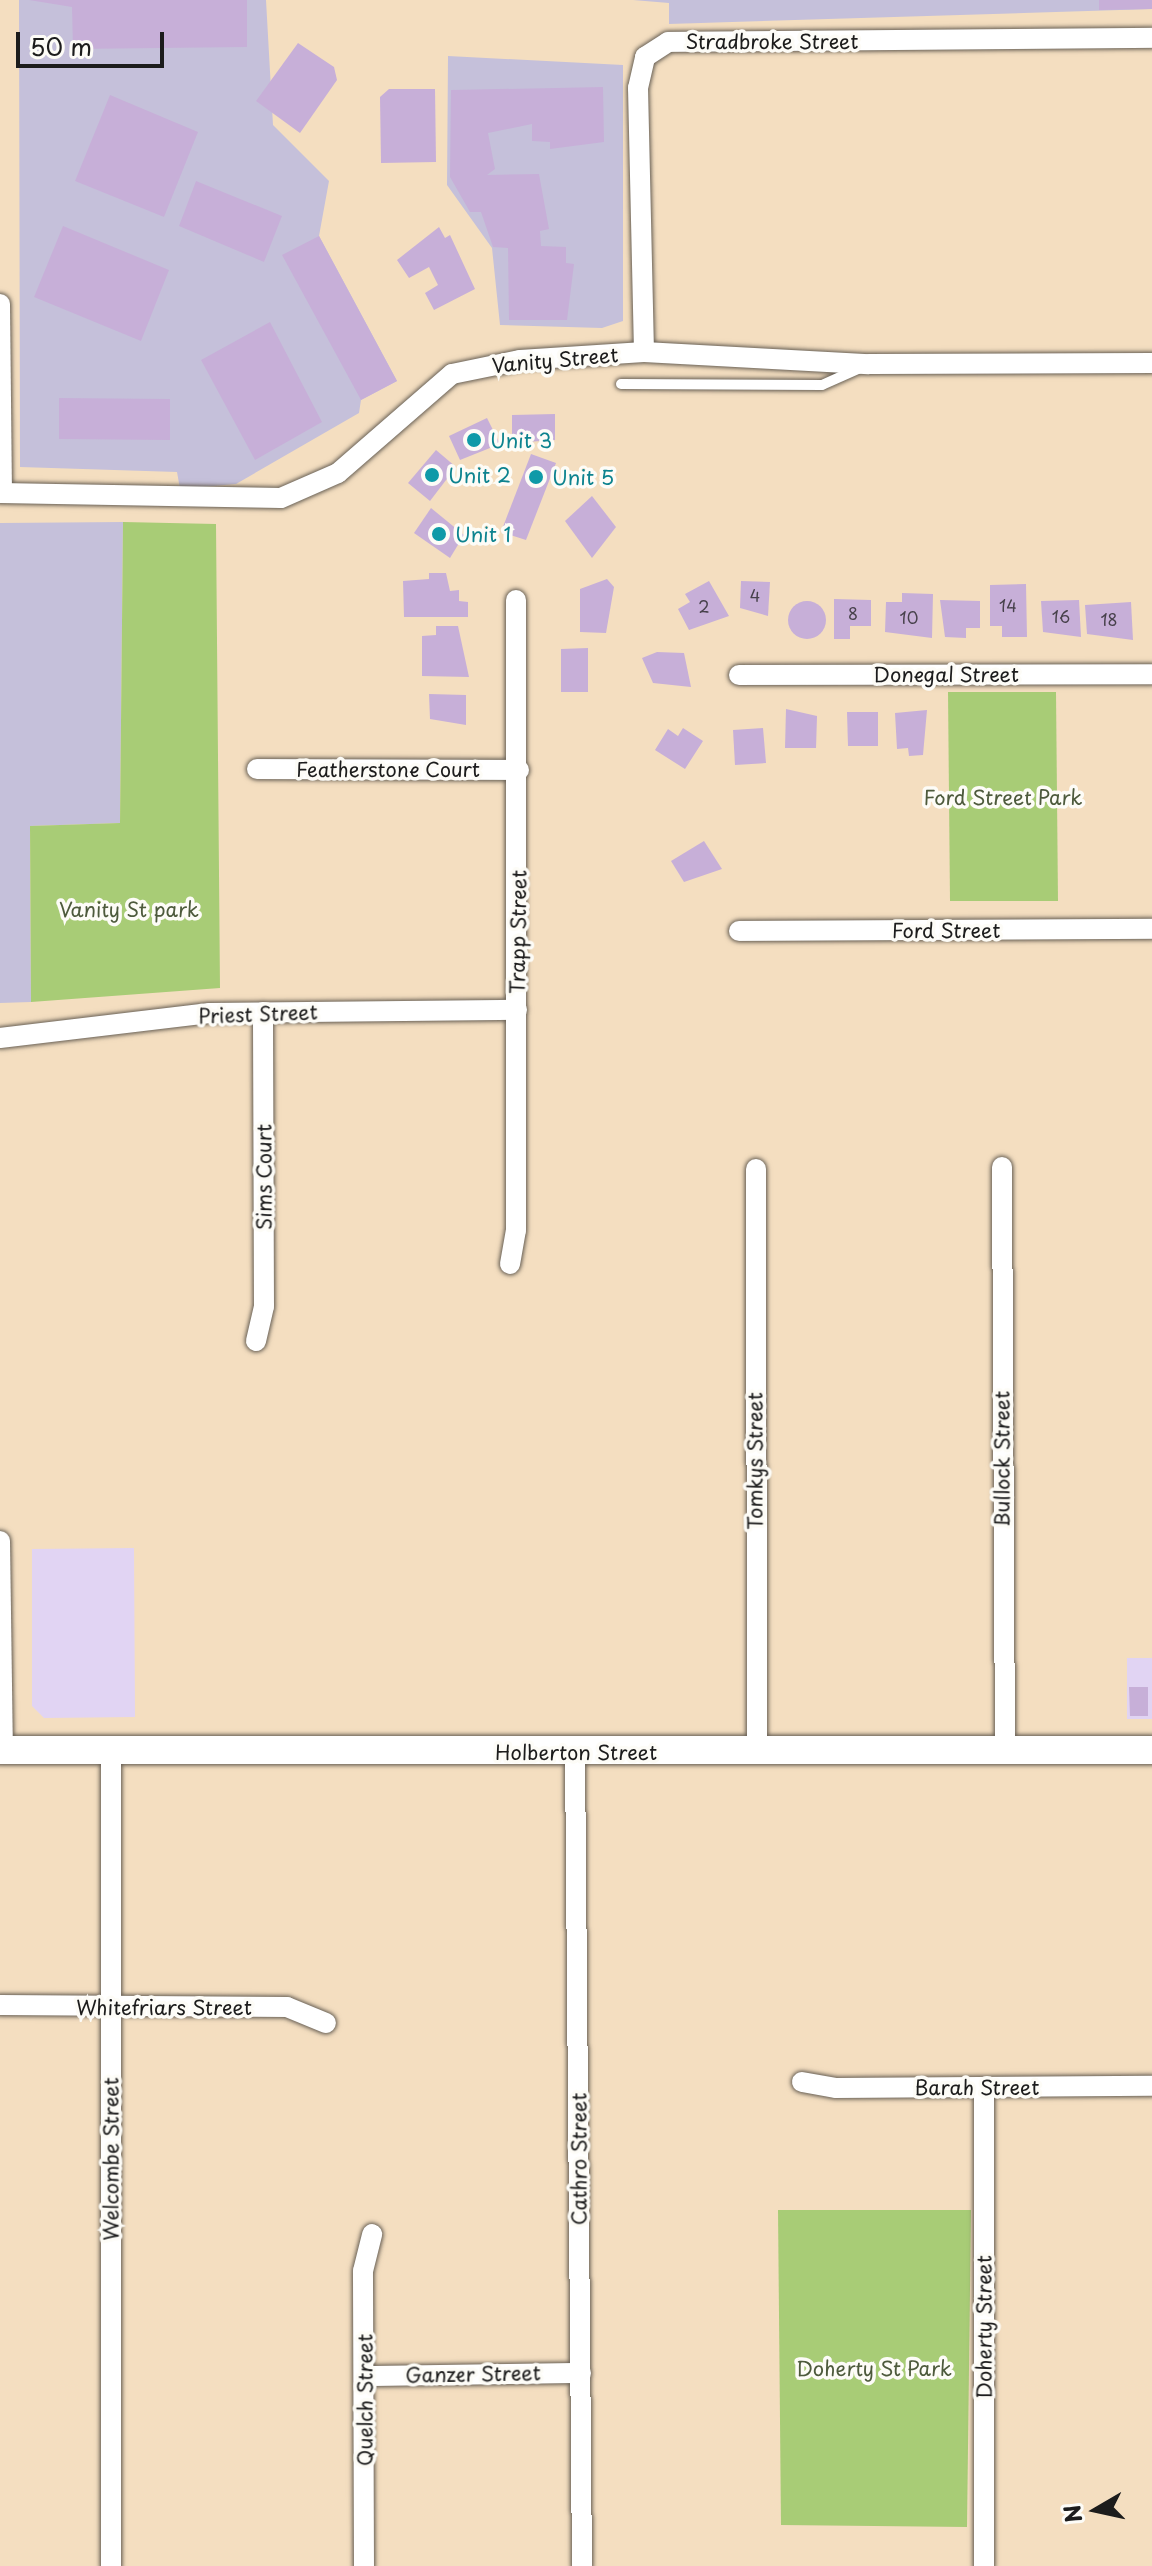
<!DOCTYPE html>
<style>
body{margin:0}
#map{position:relative;width:1152px;height:2566px;overflow:hidden;background:#f4dec0;font-family:"Playpen Sans",sans-serif}
div>[style]{position:absolute}
.built>*{inset:0;background:#e1d4f3}
.industrial>*{inset:0;background:#c5c0da}
.green>*{inset:0;background:#a8cc76}
.building>*{inset:0;background:#c7afd8}
.round{border-radius:50%}
.roads{filter:drop-shadow(0 0 2px #686055) drop-shadow(0 0 2px #686055)}
.lane>*{height:10px;margin:-5px;padding:0 5px;transform-origin:5px;border-radius:5px;background:#fff}
.street>*{height:20px;margin:-10px;padding:0 10px;transform-origin:10px;border-radius:10px;background:#fff}
.secondary>*{height:28px;margin:-14px;padding:0 14px;transform-origin:14px;border-radius:14px;background:#fff}
.dots>*{width:22px;height:22px;translate:-50% -50%;box-sizing:border-box;border:4px solid #fdfcf7;border-radius:50%}
span{translate:-50% -50%;white-space:nowrap;text-align:center;line-height:1.15;-webkit-text-stroke:7px #fdfcf7;paint-order:stroke}
.number-label{font-size:16px;color:#47414b}
.number-label span{-webkit-text-stroke-width:0}
.street-label{font-size:20px;color:#1c1c1c}
.culture-label{font-size:20px;color:#0d838f}
.left{translate:0 -50%;text-align:left}
.park-label{font-size:20px;color:#4d5a3c}
.north{position:absolute;left:1056px;top:2470px;width:80px;height:80px;-webkit-text-stroke:6px #fdfcf7;paint-order:stroke;rotate:261deg;font-size:22px;font-weight:700;line-height:32px;text-align:center;color:#1c1c1c}
.north::after{content:'';display:block;margin:auto;width:28px;height:36px;background:#1c1c1c;clip-path:polygon(50% 0,100% 100%,50% 72%,0 100%)}
.scale{position:absolute;left:16px;top:32px;width:148px;height:36px;box-sizing:border-box;border:4px solid #1c1c1c;border-top:0;padding-left:10px;font-size:24px;line-height:28px;white-space:nowrap;color:#1c1c1c;-webkit-text-stroke:6px #fdfcf7;paint-order:stroke}
</style>
<div id="map">
<div class="built">
<i style="clip-path:polygon(134px 1548px,135px 1717px,44px 1718px,32px 1706px,32px 1549px)"></i>
<i style="clip-path:polygon(1127px 1658px,1152px 1658px,1152px 1719px,1127px 1719px)"></i>
</div>
<div class="industrial">
<i style="clip-path:polygon(19px 0,266px 0,273px 125px,329px 181px,319px 236px,397px 381px,361px 400px,359px 413px,236px 484px,180px 489px,177px 472px,20px 467px)"></i>
<i style="clip-path:polygon(633px 0,1152px 0,1152px 9px,669px 24px,669px 3px)"></i>
<i style="clip-path:polygon(448px 56px,623px 65px,623px 321px,602px 328px,500px 325px,492px 248px,447px 185px)"></i>
<i style="clip-path:polygon(123px 522px,120px 823px,30px 826px,31px 1002px,0 1003px,0 523px)"></i>
</div>
<div class="green">
<i style="clip-path:polygon(123px 522px,216px 524px,220px 988px,31px 1002px,30px 826px,120px 823px)"></i>
<i style="clip-path:polygon(948px 692px,1056px 692px,1058px 901px,950px 901px)"></i>
<i style="clip-path:polygon(778px 2210px,971px 2210px,967px 2527px,781px 2525px)"></i>
</div>
<div class="building">
<i style="clip-path:polygon(29px 0,247px 0,247px 47px,73px 49px,72px 7px)"></i>
<i style="clip-path:polygon(1099px 0,1152px 0,1152px 9px,1099px 10px)"></i>
<i style="clip-path:polygon(298px 43px,334px 67px,337px 80px,300px 133px,256px 101px)"></i>
<i style="clip-path:polygon(603px 87px,604px 142px,550px 149px,550px 142px,532px 141px,532px 124px,488px 133px,495px 169px,487px 175px,539px 174px,549px 229px,540px 231px,541px 246px,566px 247px,566px 263px,574px 264px,567px 320px,509px 320px,508px 248px,493px 247px,481px 212px,470px 212px,450px 177px,451px 90px)"></i>
<i style="clip-path:polygon(389px 89px,435px 89px,436px 162px,381px 163px,380px 97px)"></i>
<i style="clip-path:polygon(110px 95px,198px 132px,164px 217px,75px 181px)"></i>
<i style="clip-path:polygon(196px 181px,282px 216px,264px 262px,179px 226px)"></i>
<i style="clip-path:polygon(63px 226px,169px 270px,141px 341px,34px 297px)"></i>
<i style="clip-path:polygon(439px 227px,445px 238px,450px 235px,475px 289px,434px 310px,425px 293px,438px 285px,429px 267px,409px 278px,397px 260px)"></i>
<i style="clip-path:polygon(319px 236px,397px 381px,361px 400px,282px 255px)"></i>
<i style="clip-path:polygon(270px 322px,322px 422px,255px 460px,201px 360px)"></i>
<i style="clip-path:polygon(59px 398px,170px 399px,170px 440px,59px 439px)"></i>
<i style="clip-path:polygon(555px 414px,555px 440px,512px 443px,512px 415px)"></i>
<i style="clip-path:polygon(487px 418px,500px 444px,460px 460px,449px 436px)"></i>
<i style="clip-path:polygon(436px 450px,456px 467px,430px 501px,408px 483px)"></i>
<i style="clip-path:polygon(531px 454px,556px 463px,526px 540px,501px 532px)"></i>
<i style="clip-path:polygon(592px 496px,616px 527px,592px 558px,565px 521px)"></i>
<i style="clip-path:polygon(431px 508px,464px 535px,450px 558px,414px 533px)"></i>
<i style="clip-path:polygon(429px 573px,446px 573px,450px 591px,459px 590px,459px 601px,468px 602px,468px 617px,404px 617px,403px 581px,429px 579px)"></i>
<i style="clip-path:polygon(607px 579px,614px 587px,606px 633px,580px 632px,580px 589px)"></i>
<i style="clip-path:polygon(709px 581px,729px 616px,689px 630px,678px 609px,690px 602px,685px 594px)"></i>
<i style="clip-path:polygon(741px 581px,770px 582px,768px 616px,740px 608px)"></i>
<i style="clip-path:polygon(1026px 584px,1027px 637px,1002px 637px,1002px 626px,990px 626px,990px 585px)"></i>
<i style="clip-path:polygon(902px 593px,933px 594px,932px 638px,885px 632px,886px 602px,902px 602px)"></i>
<i style="clip-path:polygon(834px 599px,871px 600px,871px 626px,850px 626px,850px 639px,834px 639px)"></i>
<i style="clip-path:polygon(940px 600px,980px 601px,980px 628px,966px 628px,966px 638px,945px 637px)"></i>
<i style="clip-path:polygon(1079px 600px,1081px 637px,1043px 632px,1041px 601px)"></i>
<i class="round" style="left:788px;top:601px;width:38px;height:38px"></i>
<i style="clip-path:polygon(1131px 602px,1133px 640px,1087px 634px,1085px 605px)"></i>
<i style="clip-path:polygon(436px 626px,458px 626px,469px 677px,422px 676px,422px 636px,436px 635px)"></i>
<i style="clip-path:polygon(588px 648px,588px 692px,561px 692px,561px 649px)"></i>
<i style="clip-path:polygon(657px 652px,684px 653px,691px 687px,653px 683px,642px 658px)"></i>
<i style="clip-path:polygon(429px 694px,466px 695px,466px 725px,430px 719px)"></i>
<i style="clip-path:polygon(786px 709px,817px 716px,816px 748px,785px 748px)"></i>
<i style="clip-path:polygon(927px 710px,923px 755px,909px 756px,908px 748px,897px 749px,895px 713px)"></i>
<i style="clip-path:polygon(847px 712px,878px 712px,878px 746px,848px 746px)"></i>
<i style="clip-path:polygon(683px 728px,703px 741px,685px 769px,655px 750px,668px 729px,678px 736px)"></i>
<i style="clip-path:polygon(763px 728px,766px 763px,735px 765px,733px 730px)"></i>
<i style="clip-path:polygon(704px 841px,722px 869px,684px 882px,671px 861px)"></i>
<i style="clip-path:polygon(1129px 1687px,1148px 1687px,1148px 1716px,1130px 1716px)"></i>
</div>
<div class="roads">
<div class="lane">
<i style="left:621px;top:384px;width:201px;rotate:0.3deg"></i>
<i style="left:822px;top:385px;width:42px;rotate:-24.1deg"></i>
</div>
<div class="street">
<i style="left:0;top:304px;width:189px;rotate:89.4deg"></i>
<i style="left:644px;top:352px;width:264px;rotate:-91.3deg"></i>
<i style="left:638px;top:88px;width:32px;rotate:-77deg"></i>
<i style="left:645px;top:57px;width:27px;rotate:-33deg"></i>
<i style="left:668px;top:42px;width:484px;rotate:-0.5deg"></i>
<i style="left:0;top:493px;width:281px;rotate:1deg"></i>
<i style="left:281px;top:498px;width:62px;rotate:-23.7deg"></i>
<i style="left:338px;top:473px;width:151px;rotate:-41deg"></i>
<i style="left:452px;top:374px;width:69px;rotate:-11.6deg"></i>
<i style="left:520px;top:360px;width:124px;rotate:-3.7deg"></i>
<i style="left:644px;top:352px;width:225px;rotate:3.1deg"></i>
<i style="left:869px;top:364px;width:283px;rotate:-0.2deg"></i>
<i style="left:739px;top:675px;width:413px;rotate:-0.1deg"></i>
<i style="left:257px;top:769px;width:262px;rotate:0.2deg"></i>
<i style="left:739px;top:931px;width:413px;rotate:-0.3deg"></i>
<i style="left:0;top:1038px;width:211px;rotate:-6.8deg"></i>
<i style="left:210px;top:1013px;width:307px;rotate:-0.6deg"></i>
<i style="left:1002px;top:1167px;width:584px;rotate:89.71deg"></i>
<i style="left:756px;top:1169px;width:583px;rotate:89.9deg"></i>
<i style="left:510px;top:1264px;width:35px;rotate:-80deg"></i>
<i style="left:516px;top:1230px;width:630px;rotate:-90deg"></i>
<i style="left:256px;top:1341px;width:36px;rotate:-77deg"></i>
<i style="left:264px;top:1306px;width:294px;rotate:-90.2deg"></i>
<i style="left:0;top:1541px;width:209px;rotate:89.2deg"></i>
<i style="left:111px;top:1751px;width:815px;rotate:90deg"></i>
<i style="left:575px;top:1752px;width:814px;rotate:89.51deg"></i>
<i style="left:0;top:2005px;width:287px;rotate:0.4deg"></i>
<i style="left:287px;top:2007px;width:42px;rotate:22.3deg"></i>
<i style="left:802px;top:2082px;width:35px;rotate:10deg"></i>
<i style="left:836px;top:2088px;width:316px;rotate:-0.4deg"></i>
<i style="left:366px;top:2376px;width:215px;rotate:-0.8deg"></i>
<i style="left:364px;top:2566px;width:295px;rotate:-90.2deg"></i>
<i style="left:363px;top:2271px;width:38px;rotate:-76deg"></i>
<i style="left:984px;top:2566px;width:479px;rotate:-90deg"></i>
</div>
<div class="secondary">
<i style="left:0;top:1750px;width:1152px"></i>
</div>
</div>
<div class="dots">
<i style="left:474px;top:440px;background:#0f9aa8"></i>
<i style="left:432px;top:475px;background:#0f9aa8"></i>
<i style="left:536px;top:477px;background:#0f9aa8"></i>
<i style="left:439px;top:534px;background:#0f9aa8"></i>
</div>
<div class="number-label">
<span style="left:755px;top:595px">4</span>
<span style="left:1008px;top:605px">14</span>
<span style="left:704px;top:606px">2</span>
<span style="left:853px;top:613px">8</span>
<span style="left:1061px;top:616px">16</span>
<span style="left:909px;top:617px">10</span>
<span style="left:1109px;top:619px">18</span>
</div>
<div class="street-label">
<span style="left:772px;top:41px">Stradbroke Street</span>
<span style="left:555px;top:360px;rotate:-5deg">Vanity Street</span>
<span style="left:946px;top:674px">Donegal Street</span>
<span style="left:388px;top:769px">Featherstone Court</span>
<span style="left:946px;top:930px">Ford Street</span>
<span style="left:518px;top:932px;rotate:-89deg">Trapp Street</span>
<span style="left:258px;top:1014px;rotate:-2deg">Priest Street</span>
<span style="left:264px;top:1177px;rotate:-90deg">Sims Court</span>
<span style="left:1002px;top:1459px;rotate:-90deg">Bullock Street</span>
<span style="left:755px;top:1461px;rotate:-90deg">Tomkys Street</span>
<span style="left:576px;top:1752px">Holberton Street</span>
<span style="left:164px;top:2007px">Whitefriars Street</span>
<span style="left:977px;top:2087px">Barah Street</span>
<span style="left:111px;top:2159px;rotate:-90deg">Welcombe Street</span>
<span style="left:579px;top:2159px;rotate:-90deg">Cathro Street</span>
<span style="left:984px;top:2327px;rotate:-90deg">Doherty Street</span>
<span style="left:473px;top:2374px;rotate:-1deg">Ganzer Street</span>
<span style="left:365px;top:2400px;rotate:-90deg">Quelch Street</span>
</div>
<div class="culture-label">
<span class="left" style="left:490px;top:440px">Unit 3</span>
<span class="left" style="left:448px;top:475px">Unit 2</span>
<span class="left" style="left:552px;top:477px">Unit 5</span>
<span class="left" style="left:455px;top:534px">Unit 1</span>
</div>
<div class="park-label">
<span style="left:1003px;top:797px">Ford Street Park</span>
<span style="left:129px;top:909px">Vanity St park</span>
<span style="left:874px;top:2368px">Doherty St Park</span>
</div>
<div class="north">N</div>
<div class="scale">50 m</div>
</div>
